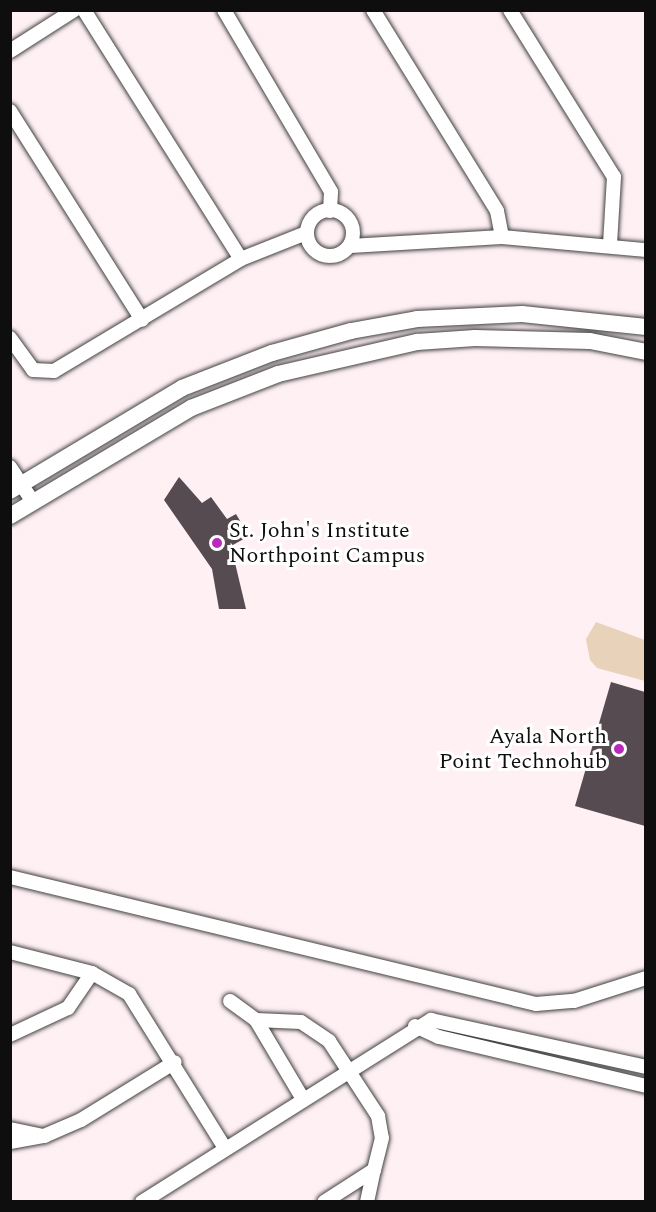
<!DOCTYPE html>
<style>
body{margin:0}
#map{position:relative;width:656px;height:1212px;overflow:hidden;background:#fff0f3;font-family:Spectral,serif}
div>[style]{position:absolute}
.green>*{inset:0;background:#e9d2ba}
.building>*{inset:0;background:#574b52}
.roads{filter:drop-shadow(0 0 2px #414141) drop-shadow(0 0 2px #414141)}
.minor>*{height:14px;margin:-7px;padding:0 7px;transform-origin:7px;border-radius:7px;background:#fff}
.minor>.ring{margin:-7px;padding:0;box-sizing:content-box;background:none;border:14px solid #fff;border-radius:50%}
.tertiary>*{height:16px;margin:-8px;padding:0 8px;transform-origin:8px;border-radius:8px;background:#fff}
.dots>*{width:16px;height:16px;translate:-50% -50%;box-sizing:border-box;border:3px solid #fff;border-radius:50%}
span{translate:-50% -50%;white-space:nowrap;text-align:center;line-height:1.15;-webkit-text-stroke:6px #fff;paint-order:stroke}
.poi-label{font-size:22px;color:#0e0e0e}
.left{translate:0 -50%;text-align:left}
.right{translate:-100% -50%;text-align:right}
.frame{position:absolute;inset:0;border:12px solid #0e0e0e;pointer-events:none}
</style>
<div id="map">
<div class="green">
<i style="clip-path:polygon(596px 622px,645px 640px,645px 681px,597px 668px,590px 660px,586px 639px)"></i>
</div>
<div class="building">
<i style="clip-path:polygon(179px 477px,202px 503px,211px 497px,227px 519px,236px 514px,249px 536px,231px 546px,246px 609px,219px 609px,212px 569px,164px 500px)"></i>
<i style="clip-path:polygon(611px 682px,645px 692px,645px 826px,575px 806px)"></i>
</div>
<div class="roads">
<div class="minor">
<i style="left:84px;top:10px;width:294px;rotate:57.8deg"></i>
<i style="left:224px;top:10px;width:211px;rotate:59.5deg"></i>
<i style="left:331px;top:192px;width:19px;rotate:93deg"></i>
<i style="left:373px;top:10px;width:236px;rotate:58.3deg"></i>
<i style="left:497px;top:211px;width:26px;rotate:79deg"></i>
<i style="left:510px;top:10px;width:197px;rotate:58.1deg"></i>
<i style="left:614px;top:177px;width:68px;rotate:93.4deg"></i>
<i style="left:10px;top:51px;width:76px;rotate:-32.6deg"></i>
<i style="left:10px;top:111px;width:247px;rotate:57.7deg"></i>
<i class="ring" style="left:307px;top:210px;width:32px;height:32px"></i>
<i style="left:350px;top:246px;width:152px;rotate:-3.4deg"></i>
<i style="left:502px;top:237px;width:145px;rotate:5.2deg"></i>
<i style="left:10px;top:338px;width:39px;rotate:54deg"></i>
<i style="left:33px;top:370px;width:21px;rotate:3deg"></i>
<i style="left:54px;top:371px;width:218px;rotate:-30.9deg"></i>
<i style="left:241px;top:259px;width:70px;rotate:-21.8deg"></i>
<i style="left:10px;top:467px;width:42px;rotate:56.7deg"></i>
<i style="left:10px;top:877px;width:541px;rotate:13.57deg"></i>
<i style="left:536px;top:1004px;width:38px;rotate:-5deg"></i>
<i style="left:574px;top:1001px;width:76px;rotate:-17.7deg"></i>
<i style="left:10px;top:952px;width:85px;rotate:14.4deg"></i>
<i style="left:92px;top:973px;width:43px;rotate:29.6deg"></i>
<i style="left:129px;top:994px;width:181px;rotate:58.1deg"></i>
<i style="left:230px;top:1001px;width:32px;rotate:36deg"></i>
<i style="left:256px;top:1020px;width:45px;rotate:2.5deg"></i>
<i style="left:301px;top:1022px;width:34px;rotate:34deg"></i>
<i style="left:329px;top:1041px;width:90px;rotate:56.8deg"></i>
<i style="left:378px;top:1116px;width:22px;rotate:80deg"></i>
<i style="left:382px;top:1138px;width:33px;rotate:104deg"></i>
<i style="left:374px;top:1170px;width:59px;rotate:147.4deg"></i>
<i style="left:256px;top:1020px;width:92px;rotate:59.3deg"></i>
<i style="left:415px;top:1026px;width:26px;rotate:25deg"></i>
<i style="left:439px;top:1037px;width:213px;rotate:13.3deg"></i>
<i style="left:10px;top:1035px;width:64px;rotate:-25deg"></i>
<i style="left:68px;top:1008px;width:42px;rotate:-55.6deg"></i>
<i style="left:10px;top:1129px;width:33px;rotate:12deg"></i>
<i style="left:10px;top:1142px;width:35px;rotate:-10deg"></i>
<i style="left:44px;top:1136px;width:40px;rotate:-23.4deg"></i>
<i style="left:81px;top:1120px;width:110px;rotate:-31.7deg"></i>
<i style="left:142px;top:1202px;width:342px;rotate:-32.2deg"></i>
<i style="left:431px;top:1020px;width:220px;rotate:12.3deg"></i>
<i style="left:367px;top:1202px;width:33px;rotate:-78deg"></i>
</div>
<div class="tertiary">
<i style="left:10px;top:491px;width:200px;rotate:-30.9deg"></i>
<i style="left:182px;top:388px;width:97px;rotate:-21.3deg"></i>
<i style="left:272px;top:353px;width:82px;rotate:-15.6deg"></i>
<i style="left:351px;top:331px;width:67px;rotate:-10.3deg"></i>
<i style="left:417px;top:319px;width:105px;rotate:-2.7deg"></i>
<i style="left:522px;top:314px;width:125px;rotate:6deg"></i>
<i style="left:10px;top:516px;width:211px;rotate:-30.8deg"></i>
<i style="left:191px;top:408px;width:93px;rotate:-21.3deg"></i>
<i style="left:278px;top:374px;width:143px;rotate:-13deg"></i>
<i style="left:417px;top:342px;width:58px;rotate:-3.9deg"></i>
<i style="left:475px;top:338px;width:115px;rotate:1.5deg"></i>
<i style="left:590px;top:341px;width:57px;rotate:11.1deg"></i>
</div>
</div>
<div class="dots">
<i style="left:217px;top:543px;background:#b929bc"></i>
<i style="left:619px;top:749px;background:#b929bc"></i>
</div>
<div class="poi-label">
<span class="left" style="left:229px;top:543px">St. John's Institute<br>Northpoint Campus</span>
<span class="right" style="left:607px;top:749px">Ayala North<br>Point Technohub</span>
</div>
<div class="frame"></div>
</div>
